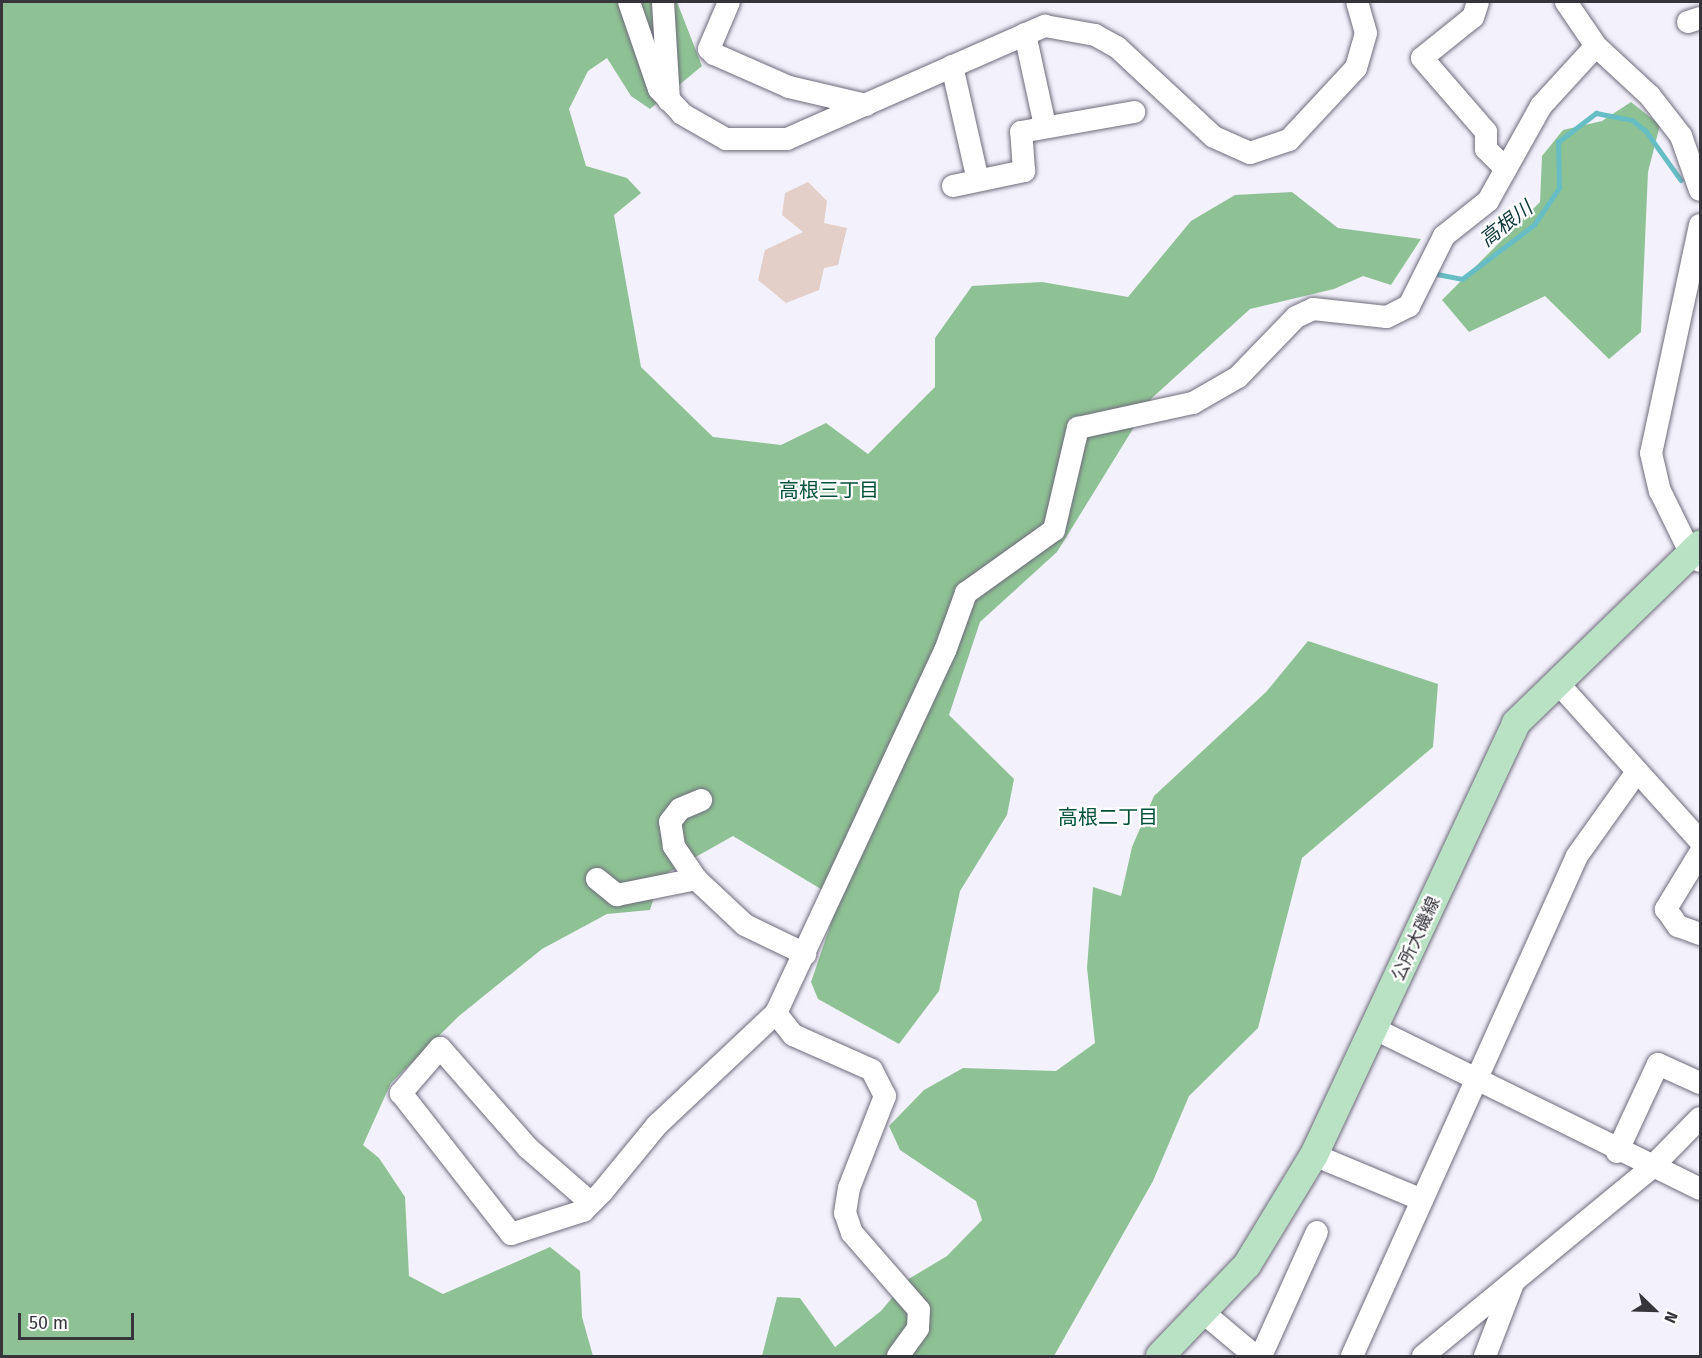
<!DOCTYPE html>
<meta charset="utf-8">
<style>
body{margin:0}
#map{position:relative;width:1702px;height:1358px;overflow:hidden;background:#f3f1fc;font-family:"Fira Sans","Noto Sans JP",sans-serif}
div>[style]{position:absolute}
.forest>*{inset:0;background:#8ec294}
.stream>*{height:4.5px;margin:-2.25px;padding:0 2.25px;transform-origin:2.25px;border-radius:2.25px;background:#66bdc4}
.building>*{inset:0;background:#e3cfc7}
.roads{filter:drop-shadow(0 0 2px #6f6b7b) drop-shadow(0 0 2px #6f6b7b)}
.minor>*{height:22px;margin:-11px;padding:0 11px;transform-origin:11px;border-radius:11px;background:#fff}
.major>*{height:28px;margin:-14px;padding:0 14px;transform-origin:14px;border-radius:14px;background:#b9e1c4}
span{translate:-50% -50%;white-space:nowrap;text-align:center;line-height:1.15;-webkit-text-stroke:4.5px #fff;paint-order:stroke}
.street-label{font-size:18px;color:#37353c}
.water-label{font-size:20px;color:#0e393c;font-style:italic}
.neighbourhood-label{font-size:20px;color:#00503a}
.frame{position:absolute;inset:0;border:3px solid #37353c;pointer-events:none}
.north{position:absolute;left:1624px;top:1280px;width:60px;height:60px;-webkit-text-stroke:4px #fff;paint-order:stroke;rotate:113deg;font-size:16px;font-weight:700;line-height:24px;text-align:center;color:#37353c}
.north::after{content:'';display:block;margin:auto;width:21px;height:27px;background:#37353c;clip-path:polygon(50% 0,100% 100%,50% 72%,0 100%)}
.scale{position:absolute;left:18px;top:1313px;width:116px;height:27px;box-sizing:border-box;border:3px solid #37353c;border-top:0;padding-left:8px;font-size:18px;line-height:21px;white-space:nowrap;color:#37353c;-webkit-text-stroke:4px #fff;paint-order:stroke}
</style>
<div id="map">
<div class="forest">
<i style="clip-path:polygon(2px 2px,677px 2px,702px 66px,650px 109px,631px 96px,607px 58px,588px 71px,569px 109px,586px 166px,627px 178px,641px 193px,614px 215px,641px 367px,713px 437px,781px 445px,826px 423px,868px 454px,935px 387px,935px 338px,972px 286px,1042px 282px,1128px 297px,1191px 221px,1235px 195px,1292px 192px,1338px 228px,1421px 239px,1391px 285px,1363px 276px,1334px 289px,1250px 309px,1152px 398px,1057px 552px,980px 622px,949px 715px,1014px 779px,1007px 815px,960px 891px,939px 991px,899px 1044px,818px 999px,811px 982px,839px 900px,733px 836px,660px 877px,650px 910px,607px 914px,542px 949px,459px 1016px,391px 1083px,363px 1145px,379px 1158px,405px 1197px,409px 1276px,443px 1294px,550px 1247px,580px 1271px,582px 1317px,593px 1356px,2px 1356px)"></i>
<i style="clip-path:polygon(1631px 102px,1660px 125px,1648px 172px,1641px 332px,1609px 359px,1545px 296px,1469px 332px,1442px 300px,1540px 202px,1542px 156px,1563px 130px,1602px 121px)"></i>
<i style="clip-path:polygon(1308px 641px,1438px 684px,1433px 747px,1302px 858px,1258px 1028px,1189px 1096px,1153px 1181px,1054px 1356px,762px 1356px,777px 1297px,800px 1298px,835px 1347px,881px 1311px,907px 1280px,947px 1256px,982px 1220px,976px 1201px,900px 1150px,889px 1126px,924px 1090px,963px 1068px,1056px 1071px,1095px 1043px,1087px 968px,1093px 887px,1121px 896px,1132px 847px,1154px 796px,1266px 692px)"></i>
</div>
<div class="stream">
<i style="left:1437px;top:274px;width:25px;rotate:11deg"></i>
<i style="left:1462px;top:279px;width:90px;rotate:-36.9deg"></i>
<i style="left:1534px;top:225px;width:45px;rotate:-56deg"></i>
<i style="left:1559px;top:188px;width:46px;rotate:-91.2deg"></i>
<i style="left:1558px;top:142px;width:48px;rotate:-37.3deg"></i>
<i style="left:1596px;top:113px;width:37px;rotate:11deg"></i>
<i style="left:1632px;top:120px;width:18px;rotate:38deg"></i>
<i style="left:1646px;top:131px;width:60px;rotate:54.5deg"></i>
</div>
<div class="building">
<i style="clip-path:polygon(808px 182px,827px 201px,824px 223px,847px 228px,838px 265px,824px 268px,819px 290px,786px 303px,758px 280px,765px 250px,803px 232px,782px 215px,785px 193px)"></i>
</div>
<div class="roads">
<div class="minor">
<i style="left:629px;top:2px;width:92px;rotate:71deg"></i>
<i style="left:659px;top:89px;width:34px;rotate:47deg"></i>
<i style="left:682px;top:114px;width:51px;rotate:29.6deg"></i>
<i style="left:726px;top:139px;width:61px"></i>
<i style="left:787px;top:139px;width:282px;rotate:-23.7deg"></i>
<i style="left:1045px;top:26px;width:51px;rotate:10.2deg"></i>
<i style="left:1095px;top:35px;width:25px;rotate:29deg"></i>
<i style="left:1117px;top:47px;width:132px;rotate:42.9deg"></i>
<i style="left:1214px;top:137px;width:39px;rotate:24deg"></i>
<i style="left:1250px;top:153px;width:41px;rotate:-18.4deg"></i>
<i style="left:1289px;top:140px;width:98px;rotate:-47.1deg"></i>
<i style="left:1356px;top:68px;width:36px;rotate:-74deg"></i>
<i style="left:1366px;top:33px;width:32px;rotate:-106deg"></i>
<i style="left:663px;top:2px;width:99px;rotate:86.5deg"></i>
<i style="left:729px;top:2px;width:51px;rotate:113.1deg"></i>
<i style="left:709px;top:49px;width:7px;rotate:45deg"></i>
<i style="left:714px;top:54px;width:82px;rotate:23.7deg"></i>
<i style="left:789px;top:87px;width:79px;rotate:13.2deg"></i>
<i style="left:1478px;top:2px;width:16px;rotate:108deg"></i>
<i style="left:1473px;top:17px;width:65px;rotate:141.2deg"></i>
<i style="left:1422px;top:58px;width:98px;rotate:49.1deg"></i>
<i style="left:1486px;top:132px;width:17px;rotate:90deg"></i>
<i style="left:1486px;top:149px;width:28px;rotate:45deg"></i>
<i style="left:1566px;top:2px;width:53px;rotate:55.7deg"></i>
<i style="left:1596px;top:46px;width:74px;rotate:42.8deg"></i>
<i style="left:1650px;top:96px;width:51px;rotate:52.2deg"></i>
<i style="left:1681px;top:136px;width:57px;rotate:70.6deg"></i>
<i style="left:1688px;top:22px;width:13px;rotate:-18deg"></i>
<i style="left:1025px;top:34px;width:94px;rotate:77.7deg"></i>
<i style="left:952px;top:66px;width:117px;rotate:77.2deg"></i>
<i style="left:953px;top:186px;width:73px;rotate:-11.9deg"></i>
<i style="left:1024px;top:171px;width:39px;rotate:-94deg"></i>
<i style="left:1021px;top:132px;width:115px;rotate:-10deg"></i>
<i style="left:1700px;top:225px;width:233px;rotate:102.1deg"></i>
<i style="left:1651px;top:453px;width:39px;rotate:77deg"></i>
<i style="left:1660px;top:491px;width:70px;rotate:63.8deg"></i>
<i style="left:1691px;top:554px;width:11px;rotate:38deg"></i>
<i style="left:1557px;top:682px;width:214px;rotate:48deg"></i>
<i style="left:1700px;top:853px;width:66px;rotate:121.3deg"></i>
<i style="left:1666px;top:909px;width:21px;rotate:55deg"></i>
<i style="left:1678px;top:926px;width:23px;rotate:20deg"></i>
<i style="left:597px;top:879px;width:26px;rotate:39deg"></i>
<i style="left:617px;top:895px;width:81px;rotate:-11.4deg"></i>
<i style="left:696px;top:879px;width:67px;rotate:43.2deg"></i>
<i style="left:745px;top:925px;width:67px;rotate:25.8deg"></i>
<i style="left:696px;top:879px;width:40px;rotate:-124deg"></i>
<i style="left:674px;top:846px;width:24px;rotate:-99deg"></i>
<i style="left:670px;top:822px;width:16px;rotate:-52deg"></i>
<i style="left:680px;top:809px;width:23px;rotate:-23deg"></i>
<i style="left:1375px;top:1029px;width:362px;rotate:26.2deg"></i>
<i style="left:1617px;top:1152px;width:97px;rotate:-65deg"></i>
<i style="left:1658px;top:1064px;width:46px;rotate:24.3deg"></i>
<i style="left:1314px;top:1155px;width:117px;rotate:22.6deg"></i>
<i style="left:591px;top:1203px;width:84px;rotate:-138.9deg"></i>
<i style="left:528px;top:1148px;width:133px;rotate:-131.3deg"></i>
<i style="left:440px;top:1048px;width:60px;rotate:130.9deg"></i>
<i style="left:401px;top:1093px;width:179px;rotate:52deg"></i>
<i style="left:511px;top:1234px;width:76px;rotate:-17.7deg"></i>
<i style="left:583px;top:1211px;width:27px;rotate:-45deg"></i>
<i style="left:602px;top:1192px;width:87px;rotate:-50.6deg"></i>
<i style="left:657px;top:1125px;width:163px;rotate:-43.3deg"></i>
<i style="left:1205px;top:1314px;width:65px;rotate:40deg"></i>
<i style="left:898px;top:1356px;width:34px;rotate:-54deg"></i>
<i style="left:918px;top:1328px;width:18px;rotate:-87deg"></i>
<i style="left:919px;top:1310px;width:102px;rotate:-131deg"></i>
<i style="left:852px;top:1233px;width:21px;rotate:-109deg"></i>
<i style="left:845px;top:1213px;width:25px;rotate:-81deg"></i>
<i style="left:849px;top:1188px;width:99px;rotate:-68.6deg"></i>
<i style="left:885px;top:1096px;width:29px;rotate:-117deg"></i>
<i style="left:872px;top:1070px;width:86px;rotate:-156.1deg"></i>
<i style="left:793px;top:1035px;width:28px;rotate:-128deg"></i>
<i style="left:776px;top:1013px;width:400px;rotate:-65deg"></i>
<i style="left:945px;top:651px;width:62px;rotate:-70.1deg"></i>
<i style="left:966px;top:593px;width:108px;rotate:-35.6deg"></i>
<i style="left:1054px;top:530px;width:105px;rotate:-76.8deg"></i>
<i style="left:1078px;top:428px;width:118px;rotate:-12.3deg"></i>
<i style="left:1193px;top:403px;width:52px;rotate:-30deg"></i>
<i style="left:1238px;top:377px;width:83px;rotate:-46deg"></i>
<i style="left:1296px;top:317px;width:19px;rotate:-25deg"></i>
<i style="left:1313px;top:309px;width:74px;rotate:6.2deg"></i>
<i style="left:1387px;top:317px;width:25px;rotate:-27deg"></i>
<i style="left:1409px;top:306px;width:78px;rotate:-63.4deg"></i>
<i style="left:1444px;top:236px;width:56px;rotate:-38.5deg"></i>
<i style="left:1488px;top:201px;width:109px;rotate:-60.8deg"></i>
<i style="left:1541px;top:106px;width:81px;rotate:-47.5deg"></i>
<i style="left:1261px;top:1356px;width:136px;rotate:-65.7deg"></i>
<i style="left:1352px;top:1356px;width:548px;rotate:-65.77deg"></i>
<i style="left:1577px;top:856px;width:103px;rotate:-54.5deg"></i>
<i style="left:1423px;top:1356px;width:294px;rotate:-39.5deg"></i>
<i style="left:1650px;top:1169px;width:71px;rotate:-45.6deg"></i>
<i style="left:1485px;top:1356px;width:80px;rotate:-68.9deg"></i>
</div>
<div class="major">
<i style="left:1160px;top:1356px;width:126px;rotate:-46.3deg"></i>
<i style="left:1247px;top:1265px;width:129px;rotate:-58.7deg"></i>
<i style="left:1314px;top:1155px;width:477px;rotate:-64.9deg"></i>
<i style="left:1516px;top:723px;width:256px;rotate:-44.1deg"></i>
</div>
</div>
<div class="street-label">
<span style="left:1416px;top:939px;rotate:-65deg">公所大磯線</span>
</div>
<div class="water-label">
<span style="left:1506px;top:224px;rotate:-38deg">高根川</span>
</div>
<div class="neighbourhood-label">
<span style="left:829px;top:490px">高根三丁目</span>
<span style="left:1108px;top:817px">高根二丁目</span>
</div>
<div class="frame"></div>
<div class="north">N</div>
<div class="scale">50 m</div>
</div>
